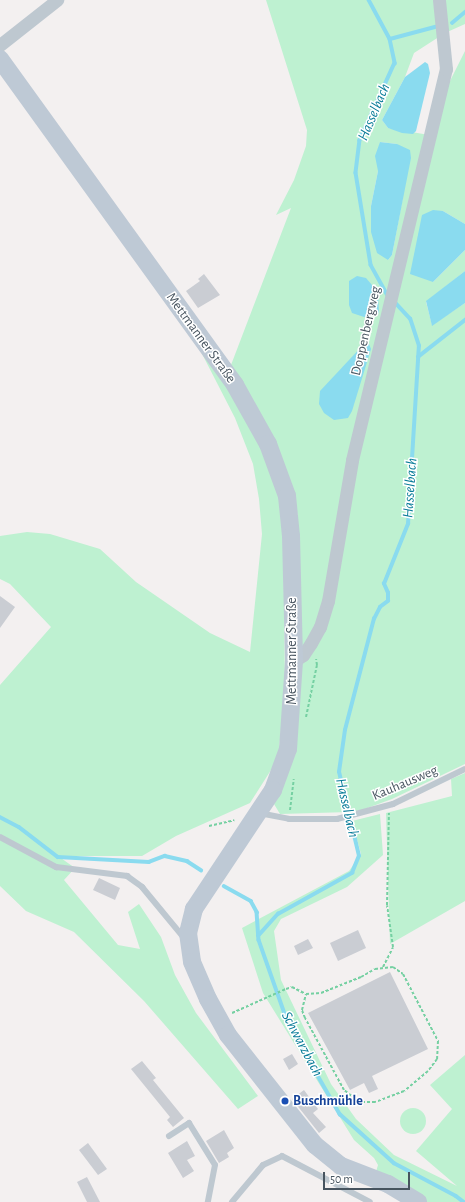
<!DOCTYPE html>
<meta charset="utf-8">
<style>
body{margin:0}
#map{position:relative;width:465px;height:1202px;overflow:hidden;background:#f3f0f0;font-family:"Alegreya Sans",sans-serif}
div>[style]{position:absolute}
.green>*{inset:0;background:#bef1d1}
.round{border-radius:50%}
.water>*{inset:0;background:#8adbef}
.stream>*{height:3.5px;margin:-1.75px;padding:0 1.75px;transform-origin:1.75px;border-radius:1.75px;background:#8adbef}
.building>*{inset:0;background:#cacdd3}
.path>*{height:2px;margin-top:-1px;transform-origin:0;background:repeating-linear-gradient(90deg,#75d0a2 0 3px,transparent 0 5px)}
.lane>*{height:6px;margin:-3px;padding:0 3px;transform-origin:3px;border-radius:3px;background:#bec8d0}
.street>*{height:13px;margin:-6.5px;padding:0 6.5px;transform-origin:6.5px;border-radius:6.5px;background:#bec8d0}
.secondary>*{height:18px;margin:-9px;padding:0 9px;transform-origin:9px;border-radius:9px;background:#bec9d5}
.dots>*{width:11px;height:11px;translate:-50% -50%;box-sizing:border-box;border:2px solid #fff;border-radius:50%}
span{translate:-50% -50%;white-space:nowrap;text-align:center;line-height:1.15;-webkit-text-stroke:3px #fff;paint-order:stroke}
.street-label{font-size:14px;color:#47545f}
.transit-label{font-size:14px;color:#164399;font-weight:700}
.left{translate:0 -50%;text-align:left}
.water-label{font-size:15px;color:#097c99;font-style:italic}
.scale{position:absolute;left:323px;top:1172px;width:87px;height:18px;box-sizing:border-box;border:2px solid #47545f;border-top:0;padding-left:5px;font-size:12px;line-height:14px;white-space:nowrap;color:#47545f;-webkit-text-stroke:3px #fff;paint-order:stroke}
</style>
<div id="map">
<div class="green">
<i style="clip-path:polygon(evenodd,266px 0,465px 0,465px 24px,445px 33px,414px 53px,405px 77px,382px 120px,388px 128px,435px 136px,443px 95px,465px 51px,465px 224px,443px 211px,433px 282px,465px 250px,465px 271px,426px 302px,432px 325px,465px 303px,465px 764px,392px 799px,362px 810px,350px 812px,280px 814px,274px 804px,286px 779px,298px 515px,231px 365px,291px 208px,276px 215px,294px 180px,306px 146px,307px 130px,266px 0,380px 142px,397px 144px,403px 197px,392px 255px,388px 260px,371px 206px,378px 171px,380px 142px)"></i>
<i style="clip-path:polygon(198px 346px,229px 387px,265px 455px,283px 505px,285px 690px,278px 759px,250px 803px,176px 836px,142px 856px,58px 856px,75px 868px,64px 880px,118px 945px,140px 949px,128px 912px,139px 904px,161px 937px,175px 975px,196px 1013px,258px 1096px,238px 1109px,144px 1001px,74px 932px,26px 911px,0 886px,0 685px,51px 627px,10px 584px,0 579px,0 536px,27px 532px,50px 534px,100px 549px,136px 582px,210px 633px,250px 652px,262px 534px,259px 499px,253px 464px,235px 418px)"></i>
<i style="clip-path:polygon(465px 773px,465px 901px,390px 944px,386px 813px,452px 796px,451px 779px)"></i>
<i style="clip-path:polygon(380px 814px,383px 855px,347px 887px,281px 919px,274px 931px,281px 980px,331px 1084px,356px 1119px,394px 1155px,457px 1186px,416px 1151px,452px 1109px,430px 1085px,465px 1055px,465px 1202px,424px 1202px,375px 1175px,378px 1165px,374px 1158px,354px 1140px,263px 993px,242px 928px,349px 871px,361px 854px,352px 821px)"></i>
<i class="round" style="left:400px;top:1108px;width:26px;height:26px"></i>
</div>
<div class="water">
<i style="clip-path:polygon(425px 62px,428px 64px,430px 73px,416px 131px,413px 134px,402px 133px,388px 128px,382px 120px,405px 77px)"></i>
<i style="clip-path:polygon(380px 142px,397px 144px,410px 150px,411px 158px,392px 255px,388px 260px,377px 253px,371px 232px,371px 206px,378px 171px,375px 156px)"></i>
<i style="clip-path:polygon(433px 210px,443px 211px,465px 224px,465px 250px,433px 282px,410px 274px,422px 215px)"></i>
<i style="clip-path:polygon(465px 271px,465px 303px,432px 326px,426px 301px)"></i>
<i style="clip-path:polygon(357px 276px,366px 278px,378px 292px,379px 313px,364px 317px,352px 313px,349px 305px,349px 281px)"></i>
<i style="clip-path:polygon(364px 344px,369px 344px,371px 349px,352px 411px,348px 418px,334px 420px,324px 413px,319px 404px,320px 391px)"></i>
</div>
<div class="stream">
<i style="left:369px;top:0;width:44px;rotate:61.7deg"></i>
<i style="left:390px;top:39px;width:25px;rotate:78deg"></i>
<i style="left:395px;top:63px;width:85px;rotate:114.4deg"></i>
<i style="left:360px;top:140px;width:33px;rotate:97deg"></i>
<i style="left:356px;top:173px;width:93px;rotate:80.7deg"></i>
<i style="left:371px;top:265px;width:35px;rotate:61deg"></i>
<i style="left:452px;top:23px;width:17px;rotate:-40deg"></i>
<i style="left:390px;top:39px;width:47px;rotate:-14.9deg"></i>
<i style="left:418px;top:357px;width:60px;rotate:-38.2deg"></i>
<i style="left:0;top:817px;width:21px;rotate:28deg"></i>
<i style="left:19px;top:827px;width:49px;rotate:37.6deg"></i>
<i style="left:58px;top:857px;width:91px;rotate:3.1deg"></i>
<i style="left:149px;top:862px;width:17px;rotate:-21deg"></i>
<i style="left:165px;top:856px;width:23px;rotate:13deg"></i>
<i style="left:187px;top:861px;width:17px;rotate:33deg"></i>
<i style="left:224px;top:886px;width:31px;rotate:29deg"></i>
<i style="left:251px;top:901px;width:13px;rotate:61deg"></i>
<i style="left:257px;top:912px;width:28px;rotate:86deg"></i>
<i style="left:259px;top:940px;width:90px;rotate:70.6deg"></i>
<i style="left:289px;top:1025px;width:103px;rotate:60.2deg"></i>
<i style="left:340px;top:1114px;width:73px;rotate:42.2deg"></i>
<i style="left:394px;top:1163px;width:70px;rotate:28deg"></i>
<i style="left:456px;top:1196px;width:10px;rotate:37deg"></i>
<i style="left:258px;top:936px;width:30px;rotate:-48deg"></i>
<i style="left:278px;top:914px;width:85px;rotate:-29deg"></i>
<i style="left:352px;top:873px;width:18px;rotate:-68deg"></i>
<i style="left:359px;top:856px;width:86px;rotate:-103.4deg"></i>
<i style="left:339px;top:772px;width:42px;rotate:-81.9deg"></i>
<i style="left:345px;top:730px;width:115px;rotate:-75.4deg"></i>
<i style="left:374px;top:619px;width:13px;rotate:-63deg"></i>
<i style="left:380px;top:607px;width:10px;rotate:-37deg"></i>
<i style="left:388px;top:601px;width:8px;rotate:-90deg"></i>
<i style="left:388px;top:593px;width:10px;rotate:-114deg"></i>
<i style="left:384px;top:584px;width:65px;rotate:-68.2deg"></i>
<i style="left:408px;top:524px;width:178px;rotate:-86.5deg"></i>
<i style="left:419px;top:346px;width:28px;rotate:-108deg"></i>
<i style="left:410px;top:319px;width:23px;rotate:-133deg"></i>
</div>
<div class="building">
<i style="clip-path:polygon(204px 274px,220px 295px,198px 308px,186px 291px,200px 281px,198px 279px)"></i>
<i style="clip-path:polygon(0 596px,15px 607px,0 628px)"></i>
<i style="clip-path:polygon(99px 878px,120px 888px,115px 900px,93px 890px)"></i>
<i style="clip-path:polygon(358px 930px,366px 948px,338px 961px,330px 943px)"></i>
<i style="clip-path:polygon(308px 939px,313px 948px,298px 955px,294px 946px)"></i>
<i style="clip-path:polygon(390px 972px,428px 1049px,372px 1076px,378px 1089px,369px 1093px,364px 1083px,350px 1090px,308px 1013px)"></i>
<i style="clip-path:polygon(292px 1054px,298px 1064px,289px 1070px,283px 1059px)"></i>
<i style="clip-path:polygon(142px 1061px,156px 1078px,153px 1080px,184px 1118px,173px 1127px,167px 1120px,170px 1117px,131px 1069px)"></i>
<i style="clip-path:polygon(304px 1090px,318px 1109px,313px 1113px,326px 1127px,319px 1133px,292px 1099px)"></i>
<i style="clip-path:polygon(224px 1130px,234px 1148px,227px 1153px,229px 1157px,219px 1163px,206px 1141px)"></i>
<i style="clip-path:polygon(187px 1141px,195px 1156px,187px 1160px,194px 1171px,183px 1178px,168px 1153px)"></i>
<i style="clip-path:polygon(88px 1143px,107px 1169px,98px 1175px,79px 1150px)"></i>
<i style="clip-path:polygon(87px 1177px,100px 1202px,87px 1202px,77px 1182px)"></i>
</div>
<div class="path">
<i style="left:306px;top:717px;width:53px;rotate:-78.1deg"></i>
<i style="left:317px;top:665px;width:6px;rotate:-99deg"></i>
<i style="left:290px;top:810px;width:31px;rotate:-83deg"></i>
<i style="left:209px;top:826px;width:26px;rotate:-13deg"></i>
<i style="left:383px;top:967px;width:22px;rotate:-63deg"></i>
<i style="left:393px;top:947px;width:42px;rotate:-98.1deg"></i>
<i style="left:387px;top:905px;width:92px;rotate:-88.8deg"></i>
<i style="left:232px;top:1013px;width:59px;rotate:-24deg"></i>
<i style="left:286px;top:989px;width:6px;rotate:-18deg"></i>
<i style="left:292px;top:987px;width:16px;rotate:27deg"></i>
<i style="left:306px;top:994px;width:15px;rotate:-4deg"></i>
<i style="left:321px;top:993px;width:43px;rotate:-21.8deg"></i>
<i style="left:361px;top:977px;width:16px;rotate:-30deg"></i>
<i style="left:375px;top:969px;width:18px;rotate:-6deg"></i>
<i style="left:393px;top:967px;width:12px;rotate:35deg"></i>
<i style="left:403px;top:974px;width:76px;rotate:62.4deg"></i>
<i style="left:438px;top:1041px;width:18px;rotate:93deg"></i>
<i style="left:437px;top:1059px;width:15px;rotate:127deg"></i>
<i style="left:428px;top:1071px;width:31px;rotate:140deg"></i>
<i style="left:404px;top:1091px;width:31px;rotate:159deg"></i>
<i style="left:375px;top:1102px;width:16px;rotate:180deg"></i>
<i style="left:359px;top:1102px;width:19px;rotate:-141deg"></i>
<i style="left:344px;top:1090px;width:82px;rotate:-118.4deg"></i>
<i style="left:305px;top:1018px;width:9px;rotate:-111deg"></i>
<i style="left:302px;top:1010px;width:16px;rotate:-76deg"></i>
</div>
<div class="lane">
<i style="left:259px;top:813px;width:31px;rotate:11deg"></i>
<i style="left:289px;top:819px;width:48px"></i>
<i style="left:337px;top:819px;width:58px;rotate:-15deg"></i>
<i style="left:393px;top:804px;width:80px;rotate:-25.9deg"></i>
<i style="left:0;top:837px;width:64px;rotate:28.2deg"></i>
<i style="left:56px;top:867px;width:72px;rotate:7.2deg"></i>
<i style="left:127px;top:876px;width:19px;rotate:36deg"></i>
<i style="left:142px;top:887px;width:66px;rotate:50.5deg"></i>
<i style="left:169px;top:1136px;width:24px;rotate:-33deg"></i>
<i style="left:189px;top:1123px;width:49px;rotate:58.2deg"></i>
<i style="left:215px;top:1165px;width:38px;rotate:101deg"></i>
<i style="left:232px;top:1202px;width:48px;rotate:-50deg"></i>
<i style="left:263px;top:1165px;width:21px;rotate:-25deg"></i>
<i style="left:282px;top:1156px;width:99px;rotate:27.6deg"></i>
</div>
<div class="street">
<i style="left:0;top:45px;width:73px;rotate:-38.3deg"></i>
<i style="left:294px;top:661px;width:11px;rotate:-34deg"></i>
<i style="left:303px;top:655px;width:14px;rotate:-56deg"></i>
<i style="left:311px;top:643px;width:18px;rotate:-61deg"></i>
<i style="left:320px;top:627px;width:27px;rotate:-73deg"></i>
<i style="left:328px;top:601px;width:143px;rotate:-80.3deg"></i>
<i style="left:352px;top:460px;width:402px;rotate:-76.5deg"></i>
<i style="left:446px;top:69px;width:69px;rotate:-95.8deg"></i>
</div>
<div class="secondary">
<i style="left:0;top:59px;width:402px;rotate:54.2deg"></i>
<i style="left:235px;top:385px;width:68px;rotate:60.8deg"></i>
<i style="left:268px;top:444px;width:55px;rotate:69.9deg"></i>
<i style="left:287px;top:496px;width:40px;rotate:84.3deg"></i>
<i style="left:291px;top:536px;width:125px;rotate:88.6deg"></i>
<i style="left:294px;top:661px;width:88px;rotate:93.9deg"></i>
<i style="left:288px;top:749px;width:44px;rotate:110.1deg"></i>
<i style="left:273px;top:790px;width:143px;rotate:123.6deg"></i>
<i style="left:194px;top:909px;width:25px;rotate:104deg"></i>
<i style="left:188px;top:933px;width:29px;rotate:82deg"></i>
<i style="left:192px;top:962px;width:40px;rotate:66.6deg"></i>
<i style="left:208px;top:999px;width:41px;rotate:60.9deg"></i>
<i style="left:228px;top:1035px;width:140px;rotate:51.7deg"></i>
<i style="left:315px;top:1145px;width:33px;rotate:39deg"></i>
<i style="left:341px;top:1166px;width:50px;rotate:21deg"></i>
<i style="left:388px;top:1184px;width:35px;rotate:31deg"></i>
</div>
<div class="dots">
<i style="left:285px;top:1101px;background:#1a4fb4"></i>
</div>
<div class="street-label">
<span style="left:366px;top:331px;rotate:-77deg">Doppenbergweg</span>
<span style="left:201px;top:338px;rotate:54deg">Mettmanner Straße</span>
<span style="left:292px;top:651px;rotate:-90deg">Mettmanner Straße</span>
<span style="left:405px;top:783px;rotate:-23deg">Kauhausweg</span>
</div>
<div class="transit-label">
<span class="left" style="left:293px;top:1101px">Buschmühle</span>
</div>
<div class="water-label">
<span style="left:374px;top:112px;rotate:-67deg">Hasselbach</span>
<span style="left:410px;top:488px;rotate:-86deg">Hasselbach</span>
<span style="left:347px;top:808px;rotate:77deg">Hasselbach</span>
<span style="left:302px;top:1044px;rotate:62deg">Schwarzbach</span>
</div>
<div class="scale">50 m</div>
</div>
